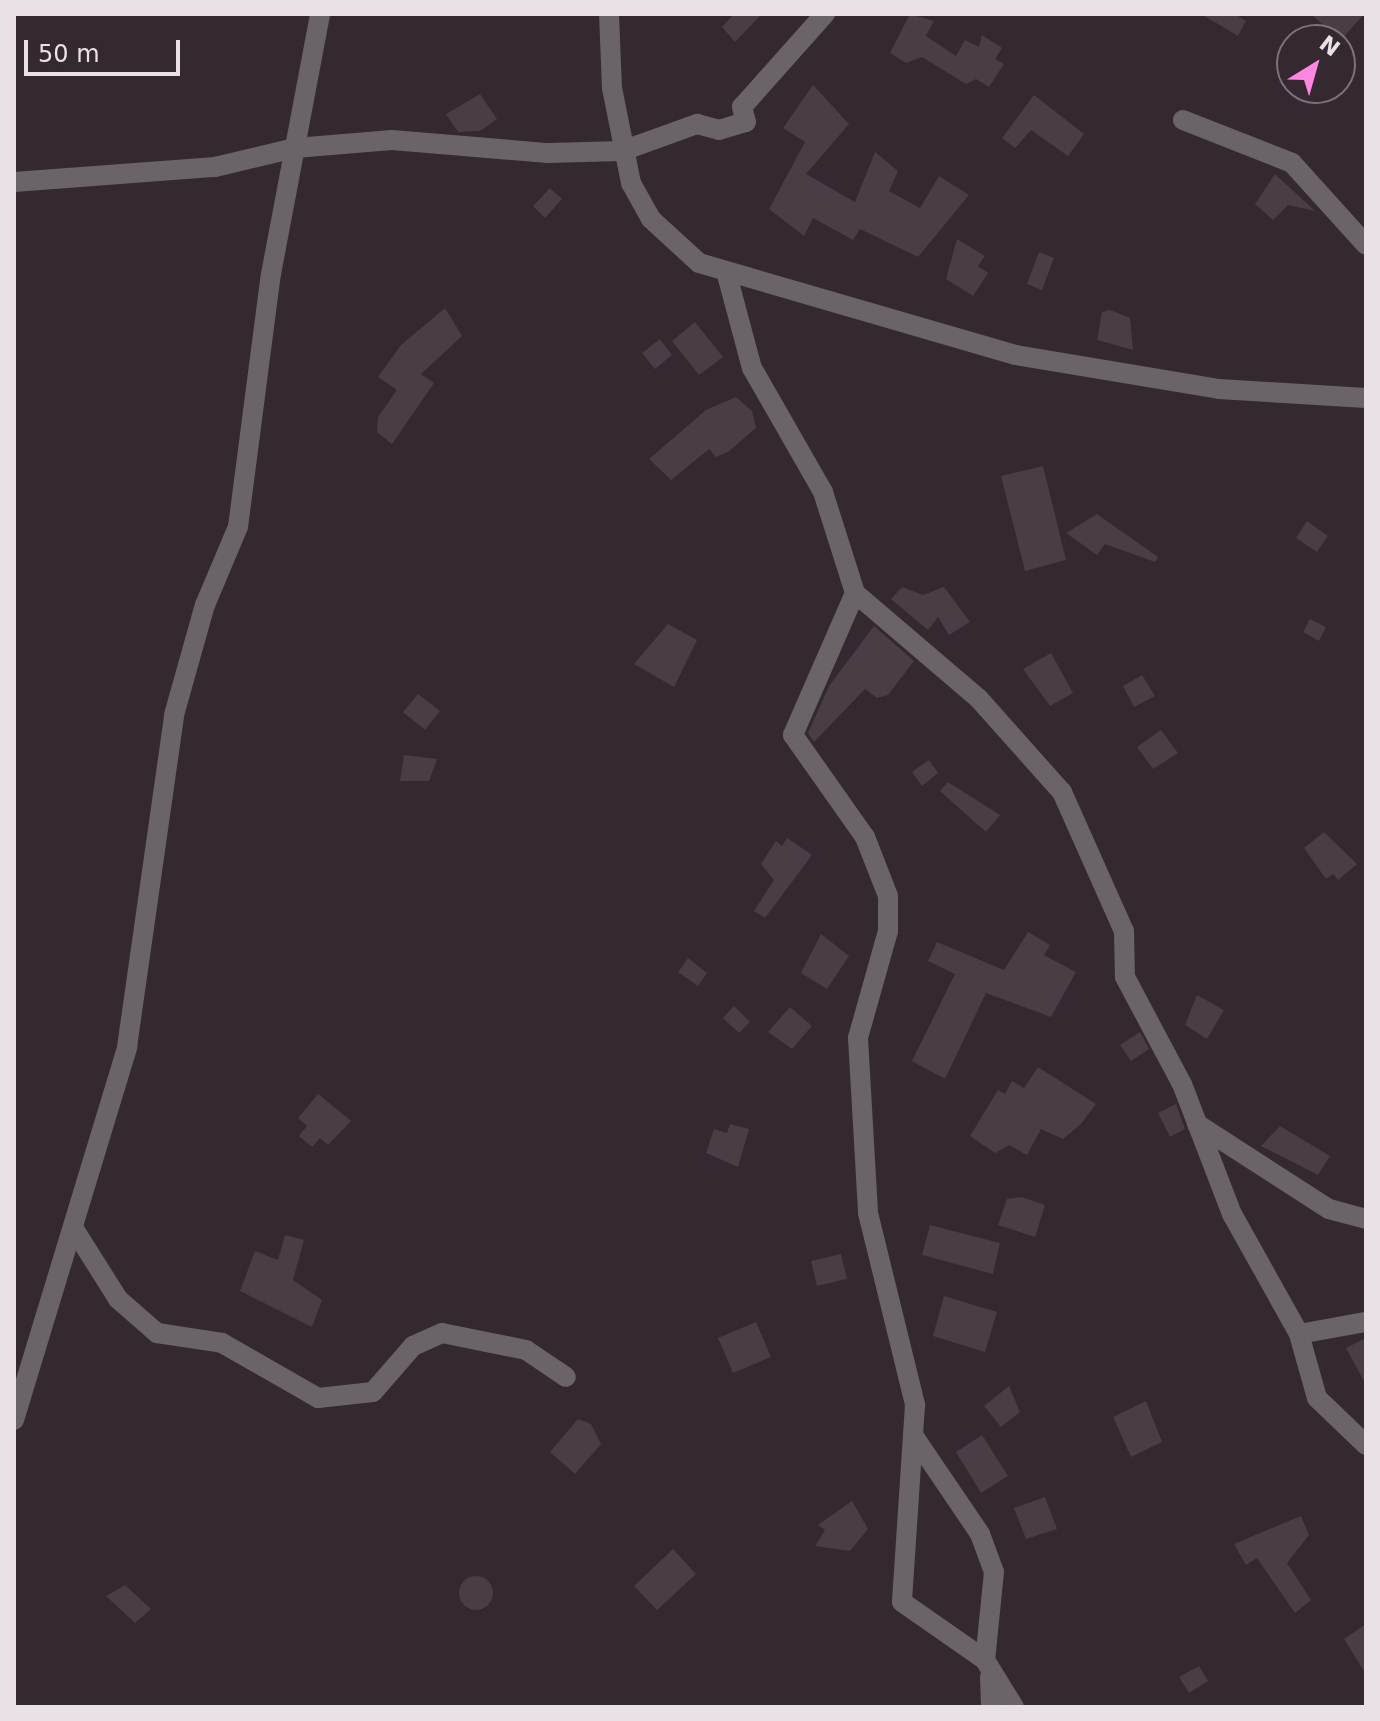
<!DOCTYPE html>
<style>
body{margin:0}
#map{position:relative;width:1380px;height:1721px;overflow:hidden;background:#342831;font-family:"DejaVu Sans",sans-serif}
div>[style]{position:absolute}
.building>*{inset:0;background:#4a3d46}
.round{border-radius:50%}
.minor>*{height:20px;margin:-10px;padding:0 10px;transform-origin:10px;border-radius:10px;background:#6a6368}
span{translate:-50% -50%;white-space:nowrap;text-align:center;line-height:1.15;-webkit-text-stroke:6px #342831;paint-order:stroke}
.frame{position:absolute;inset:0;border:16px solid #e9e1e7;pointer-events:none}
.north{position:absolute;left:1276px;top:24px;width:80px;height:80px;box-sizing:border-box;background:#342831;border:2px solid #7c727a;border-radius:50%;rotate:37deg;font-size:22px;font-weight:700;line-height:32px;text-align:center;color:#e9e1e7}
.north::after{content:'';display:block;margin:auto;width:28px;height:36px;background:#fd86e1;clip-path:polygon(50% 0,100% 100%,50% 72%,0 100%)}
.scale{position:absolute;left:24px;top:40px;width:156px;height:36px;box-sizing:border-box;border:4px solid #e9e1e7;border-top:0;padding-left:10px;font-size:24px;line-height:28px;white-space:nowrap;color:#e9e1e7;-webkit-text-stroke:6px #342831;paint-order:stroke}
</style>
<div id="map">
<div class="building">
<i style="clip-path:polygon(734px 14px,762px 14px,735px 42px,722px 27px)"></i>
<i style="clip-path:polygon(910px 14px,934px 21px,926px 36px,956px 56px,965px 40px,979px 47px,982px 35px,1002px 48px,995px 59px,1004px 64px,989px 87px,976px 79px,966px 84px,922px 57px,906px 63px,890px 53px)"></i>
<i style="clip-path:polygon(1201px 14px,1235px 14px,1246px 21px,1238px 36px)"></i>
<i style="clip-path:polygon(1311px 14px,1364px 14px,1341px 40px)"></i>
<i style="clip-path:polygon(813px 85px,849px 124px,806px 174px,855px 202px,875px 152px,898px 171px,889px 191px,920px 208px,939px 176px,969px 195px,918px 257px,860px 229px,853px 240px,813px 218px,804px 236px,769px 209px,805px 142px,783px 128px)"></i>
<i style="clip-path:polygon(480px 94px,497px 119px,480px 131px,458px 132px,446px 114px)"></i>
<i style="clip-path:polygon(1034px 95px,1084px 134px,1068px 156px,1031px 130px,1015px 148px,1002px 138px)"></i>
<i style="clip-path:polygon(1275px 174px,1315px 211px,1288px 205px,1273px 220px,1255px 204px)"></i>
<i style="clip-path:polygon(550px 188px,562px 199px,545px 218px,533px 206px)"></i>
<i style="clip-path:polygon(957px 239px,985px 256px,978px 266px,988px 273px,973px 296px,946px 279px)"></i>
<i style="clip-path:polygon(1039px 252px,1054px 258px,1042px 290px,1027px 284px)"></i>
<i style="clip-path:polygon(445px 308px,462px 336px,421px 374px,434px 383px,392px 444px,377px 432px,378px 417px,397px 390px,378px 377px,401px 345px)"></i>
<i style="clip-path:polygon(1110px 310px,1130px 318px,1133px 350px,1097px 340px,1102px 312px)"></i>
<i style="clip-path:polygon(695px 322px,723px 357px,699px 375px,672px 341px)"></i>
<i style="clip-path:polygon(660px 339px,672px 355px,655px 369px,642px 353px)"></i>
<i style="clip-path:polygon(736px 397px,752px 411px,756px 428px,728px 452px,716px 457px,709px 449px,671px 480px,649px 459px,706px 410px)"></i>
<i style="clip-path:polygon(1043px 466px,1066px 560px,1025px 571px,1001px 476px)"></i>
<i style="clip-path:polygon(1097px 514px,1158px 557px,1155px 562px,1105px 544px,1097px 555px,1066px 533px)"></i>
<i style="clip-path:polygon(1307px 521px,1328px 536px,1317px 552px,1296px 538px)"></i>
<i style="clip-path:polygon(902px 587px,923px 595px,944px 587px,970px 622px,949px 635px,938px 617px,928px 630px,891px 599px)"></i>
<i style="clip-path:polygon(1310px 619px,1326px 627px,1319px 641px,1303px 632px)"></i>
<i style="clip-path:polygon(668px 624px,697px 640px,674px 687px,634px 664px)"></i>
<i style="clip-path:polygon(874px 626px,914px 661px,888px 695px,877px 698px,865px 689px,814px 742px,808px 733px,829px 686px)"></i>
<i style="clip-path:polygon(1051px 653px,1073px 693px,1050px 706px,1023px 669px)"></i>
<i style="clip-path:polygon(1142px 675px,1155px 696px,1134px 707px,1123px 686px)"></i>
<i style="clip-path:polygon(418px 694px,440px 711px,425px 730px,403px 712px)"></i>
<i style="clip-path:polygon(1161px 730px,1178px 753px,1153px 769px,1137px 747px)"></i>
<i style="clip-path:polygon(404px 755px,437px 759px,429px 781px,400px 781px)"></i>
<i style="clip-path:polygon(929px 760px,938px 773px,922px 786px,912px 772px)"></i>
<i style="clip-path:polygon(948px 782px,1000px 815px,986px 832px,940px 791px)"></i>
<i style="clip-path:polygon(1324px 832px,1357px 864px,1338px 880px,1333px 874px,1326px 879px,1304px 848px)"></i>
<i style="clip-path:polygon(787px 838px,812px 855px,765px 918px,754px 911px,774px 880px,761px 864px,776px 841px,782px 846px)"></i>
<i style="clip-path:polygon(1028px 932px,1050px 945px,1044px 955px,1076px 972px,1051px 1017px,986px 993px,945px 1079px,912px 1061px,955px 974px,928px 961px,937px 942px,1004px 970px)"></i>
<i style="clip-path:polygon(821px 934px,849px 956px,827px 989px,801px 973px)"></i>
<i style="clip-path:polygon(688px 958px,707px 973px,698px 986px,678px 972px)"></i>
<i style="clip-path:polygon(1197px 995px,1224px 1010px,1207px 1039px,1185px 1025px)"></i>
<i style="clip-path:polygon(734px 1006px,750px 1022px,739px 1033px,723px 1018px)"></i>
<i style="clip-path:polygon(790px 1007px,812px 1026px,792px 1049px,768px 1032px)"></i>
<i style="clip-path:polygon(1140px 1032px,1149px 1049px,1131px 1061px,1120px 1045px)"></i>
<i style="clip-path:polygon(1038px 1067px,1096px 1104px,1081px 1124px,1063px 1139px,1041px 1129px,1027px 1155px,1009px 1145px,995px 1153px,970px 1136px,998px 1090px,1005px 1094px,1012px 1081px,1024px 1088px)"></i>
<i style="clip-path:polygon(318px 1094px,351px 1121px,328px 1145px,320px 1138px,312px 1147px,299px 1136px,307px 1126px,298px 1118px)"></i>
<i style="clip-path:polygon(1176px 1104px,1185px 1129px,1170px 1137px,1158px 1113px)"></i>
<i style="clip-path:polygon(730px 1124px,749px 1129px,738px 1167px,706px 1153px,714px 1129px,727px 1133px)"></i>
<i style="clip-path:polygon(1280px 1126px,1330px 1156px,1318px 1175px,1261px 1146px)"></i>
<i style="clip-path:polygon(1022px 1197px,1045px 1205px,1035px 1237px,998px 1225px,1007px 1199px)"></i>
<i style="clip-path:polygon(930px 1225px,1000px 1243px,993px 1274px,922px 1255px)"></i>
<i style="clip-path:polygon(285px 1235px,304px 1240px,293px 1280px,322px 1300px,312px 1327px,240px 1291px,255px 1251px,278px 1260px)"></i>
<i style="clip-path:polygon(841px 1254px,847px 1279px,817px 1286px,811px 1261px)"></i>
<i style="clip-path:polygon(944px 1296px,997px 1312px,985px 1352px,933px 1336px)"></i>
<i style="clip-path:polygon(756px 1322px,771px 1357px,733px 1373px,718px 1338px)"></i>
<i style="clip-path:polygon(1366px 1338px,1366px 1385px,1346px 1348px)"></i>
<i style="clip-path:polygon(1009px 1386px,1020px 1412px,1001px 1427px,984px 1406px)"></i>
<i style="clip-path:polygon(1146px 1401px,1162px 1442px,1131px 1457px,1113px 1417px)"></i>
<i style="clip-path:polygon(578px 1419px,591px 1424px,601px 1444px,575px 1474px,550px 1452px)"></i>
<i style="clip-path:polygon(982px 1435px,1008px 1476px,981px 1493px,956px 1452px)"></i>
<i style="clip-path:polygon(1045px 1497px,1057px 1529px,1026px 1539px,1014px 1508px)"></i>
<i style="clip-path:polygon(852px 1501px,868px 1529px,850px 1551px,815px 1546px,825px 1530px,818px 1525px)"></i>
<i style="clip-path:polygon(1301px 1516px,1309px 1535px,1287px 1563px,1311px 1600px,1295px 1613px,1257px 1558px,1246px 1565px,1234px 1544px)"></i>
<i style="clip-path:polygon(673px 1549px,696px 1574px,657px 1610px,634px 1586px)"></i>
<i class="round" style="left:459px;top:1576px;width:34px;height:34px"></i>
<i style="clip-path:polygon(125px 1585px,151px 1609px,135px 1623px,106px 1596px)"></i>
<i style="clip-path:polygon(1366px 1624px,1366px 1674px,1344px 1639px)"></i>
<i style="clip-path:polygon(1199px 1666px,1208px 1681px,1189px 1693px,1179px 1677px)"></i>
</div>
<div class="minor">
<i style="left:609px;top:14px;width:74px;rotate:87.7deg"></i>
<i style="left:612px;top:88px;width:97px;rotate:78.7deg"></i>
<i style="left:631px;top:183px;width:41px;rotate:60.9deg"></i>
<i style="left:651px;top:219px;width:65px;rotate:42.5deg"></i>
<i style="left:699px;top:263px;width:330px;rotate:16.2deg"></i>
<i style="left:1016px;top:355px;width:206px;rotate:9.5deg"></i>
<i style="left:1219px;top:389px;width:147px;rotate:3.5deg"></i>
<i style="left:1183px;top:120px;width:117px;rotate:21.5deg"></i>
<i style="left:1292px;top:163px;width:110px;rotate:47.9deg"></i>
<i style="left:14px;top:182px;width:202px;rotate:-4.3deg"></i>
<i style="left:215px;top:167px;width:82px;rotate:-13.4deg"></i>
<i style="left:295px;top:148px;width:97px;rotate:-4.7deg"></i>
<i style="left:392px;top:140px;width:157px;rotate:4.8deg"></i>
<i style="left:548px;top:153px;width:74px;rotate:-1.5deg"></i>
<i style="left:622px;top:151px;width:80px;rotate:-19.8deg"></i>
<i style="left:697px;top:124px;width:23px;rotate:15deg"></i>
<i style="left:719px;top:130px;width:28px;rotate:-17deg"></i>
<i style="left:746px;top:122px;width:16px;rotate:-105deg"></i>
<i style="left:742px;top:107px;width:125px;rotate:-48.3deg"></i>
<i style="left:727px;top:275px;width:96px;rotate:75deg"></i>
<i style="left:752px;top:368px;width:143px;rotate:60.2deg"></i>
<i style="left:823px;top:492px;width:106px;rotate:72.4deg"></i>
<i style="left:855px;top:593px;width:155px;rotate:113.6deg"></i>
<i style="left:793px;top:735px;width:125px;rotate:54.8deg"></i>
<i style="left:865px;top:837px;width:63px;rotate:68.7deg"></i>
<i style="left:888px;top:896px;width:35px;rotate:90deg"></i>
<i style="left:888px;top:931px;width:111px;rotate:105.7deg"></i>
<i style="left:858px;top:1038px;width:175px;rotate:86.7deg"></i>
<i style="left:868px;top:1213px;width:198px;rotate:76.2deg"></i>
<i style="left:915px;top:1405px;width:197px;rotate:93.8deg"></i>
<i style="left:902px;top:1602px;width:101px;rotate:34.9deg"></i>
<i style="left:855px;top:593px;width:163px;rotate:40.5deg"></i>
<i style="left:979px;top:699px;width:125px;rotate:48.3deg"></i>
<i style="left:1062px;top:792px;width:152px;rotate:66deg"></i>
<i style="left:1124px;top:931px;width:46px;rotate:88.8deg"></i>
<i style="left:1125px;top:977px;width:121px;rotate:62deg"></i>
<i style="left:1182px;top:1084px;width:139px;rotate:69deg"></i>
<i style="left:1232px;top:1214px;width:137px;rotate:60.8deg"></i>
<i style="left:1299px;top:1334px;width:66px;rotate:74.3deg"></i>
<i style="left:1317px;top:1398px;width:68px;rotate:43.8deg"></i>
<i style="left:1197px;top:1124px;width:157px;rotate:32.8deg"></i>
<i style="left:1329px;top:1209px;width:38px;rotate:15deg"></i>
<i style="left:74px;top:1229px;width:83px;rotate:57.8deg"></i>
<i style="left:118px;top:1299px;width:52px;rotate:41.1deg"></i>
<i style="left:157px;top:1333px;width:66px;rotate:8.7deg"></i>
<i style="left:222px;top:1343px;width:111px;rotate:29.8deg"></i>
<i style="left:318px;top:1398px;width:55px;rotate:-6.2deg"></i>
<i style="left:373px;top:1392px;width:61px;rotate:-49deg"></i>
<i style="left:413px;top:1346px;width:32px;rotate:-24deg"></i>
<i style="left:442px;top:1333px;width:86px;rotate:11.4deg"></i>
<i style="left:526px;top:1350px;width:48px;rotate:34deg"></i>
<i style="left:1299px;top:1334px;width:68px;rotate:-10.2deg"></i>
<i style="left:14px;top:1420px;width:390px;rotate:-73.1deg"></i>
<i style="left:127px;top:1047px;width:335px;rotate:-81.9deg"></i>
<i style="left:174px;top:715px;width:114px;rotate:-74.3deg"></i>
<i style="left:205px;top:605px;width:85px;rotate:-67.1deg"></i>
<i style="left:238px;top:527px;width:255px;rotate:-82.6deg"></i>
<i style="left:271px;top:274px;width:265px;rotate:-79.3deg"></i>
<i style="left:913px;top:1435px;width:120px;rotate:55.9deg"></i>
<i style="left:980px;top:1534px;width:40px;rotate:69.8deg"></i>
<i style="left:994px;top:1572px;width:88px;rotate:95.8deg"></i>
<i style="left:985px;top:1660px;width:55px;rotate:58.3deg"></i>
<i style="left:990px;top:1677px;width:30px;rotate:88deg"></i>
</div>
<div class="frame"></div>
<div class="north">N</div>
<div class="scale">50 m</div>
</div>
